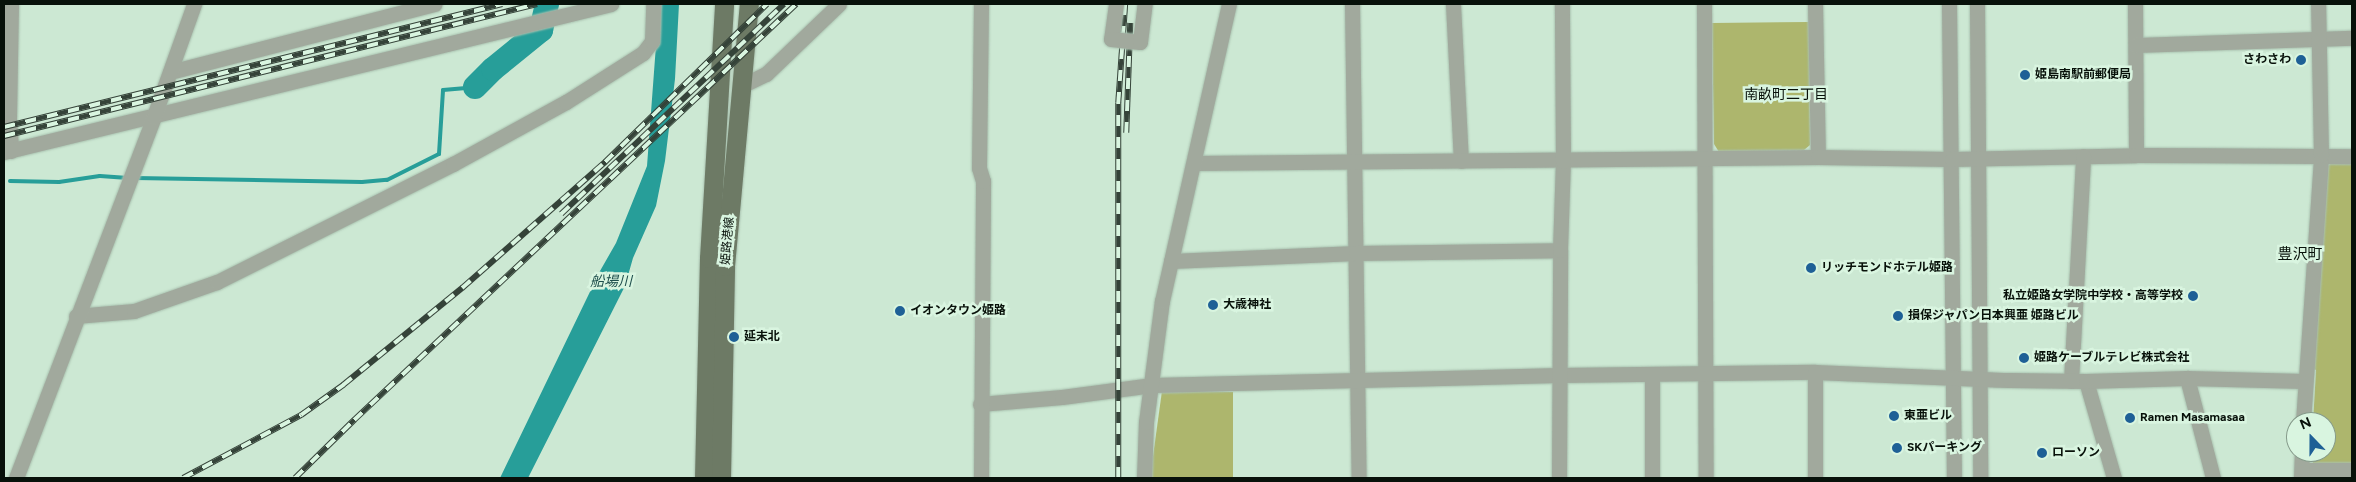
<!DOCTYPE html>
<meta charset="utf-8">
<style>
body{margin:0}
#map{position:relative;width:2356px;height:482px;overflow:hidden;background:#cce8d3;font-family:Figtree,"Noto Sans JP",sans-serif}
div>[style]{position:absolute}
.green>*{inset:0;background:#adb66d}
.water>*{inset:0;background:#279e99}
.stream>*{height:4px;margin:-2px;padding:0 2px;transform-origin:2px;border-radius:2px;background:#279e99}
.river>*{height:24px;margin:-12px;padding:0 12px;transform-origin:12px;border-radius:12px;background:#279e99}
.roads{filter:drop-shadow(0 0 1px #a9c1af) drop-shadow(0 0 1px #a9c1af)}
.minor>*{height:15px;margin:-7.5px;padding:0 7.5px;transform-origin:7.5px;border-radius:7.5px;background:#a1a99d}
.major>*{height:19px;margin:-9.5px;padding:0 9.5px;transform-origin:9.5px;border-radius:9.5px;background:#6d7a65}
.rail>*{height:5.5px;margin-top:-2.75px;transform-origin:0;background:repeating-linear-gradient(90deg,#d9f5e0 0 11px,#354339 0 22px);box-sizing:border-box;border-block:1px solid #354339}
.bridges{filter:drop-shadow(0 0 1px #a9c1af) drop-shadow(0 0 1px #a9c1af)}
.minor-bridge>*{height:15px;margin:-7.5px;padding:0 7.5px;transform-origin:7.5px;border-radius:7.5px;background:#a1a99d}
.dots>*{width:14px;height:14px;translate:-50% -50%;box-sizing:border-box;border:2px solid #d9f5e0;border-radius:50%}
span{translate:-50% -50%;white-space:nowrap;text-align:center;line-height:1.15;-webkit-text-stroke:5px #d9f5e0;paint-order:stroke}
.poi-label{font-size:12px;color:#08110a;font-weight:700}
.right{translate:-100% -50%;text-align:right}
.left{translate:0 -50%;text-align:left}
.street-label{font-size:12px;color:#08110a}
.neighbourhood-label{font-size:14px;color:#08110a}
.water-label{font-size:14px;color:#1e4e4c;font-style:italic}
.quarter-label{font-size:15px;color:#08110a}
.frame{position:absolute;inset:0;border:5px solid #08110a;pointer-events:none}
.north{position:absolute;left:2286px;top:412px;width:50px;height:50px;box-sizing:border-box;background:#d9f5e0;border:1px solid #859a8a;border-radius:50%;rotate:338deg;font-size:14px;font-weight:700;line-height:20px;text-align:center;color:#08110a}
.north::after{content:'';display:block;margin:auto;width:18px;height:22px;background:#1e6096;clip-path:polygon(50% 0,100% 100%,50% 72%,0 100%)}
</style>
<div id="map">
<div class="green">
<i style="clip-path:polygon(1809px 22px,1810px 145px,1804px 150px,1719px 152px,1714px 144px,1712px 23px)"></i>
<i style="clip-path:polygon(2330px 164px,2352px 164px,2352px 465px,2314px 466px,2312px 460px,2312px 452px,2326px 452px,2326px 422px,2313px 422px,2316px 370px,2312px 368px,2324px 170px)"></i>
<i style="clip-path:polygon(1162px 391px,1233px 392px,1233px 478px,1150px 478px)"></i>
</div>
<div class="water">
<i style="clip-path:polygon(656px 4px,679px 4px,675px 79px,665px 161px,656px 206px,633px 258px,625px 286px,528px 478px,500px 478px,600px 271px,616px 243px,647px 166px,656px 45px)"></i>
</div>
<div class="stream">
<i style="left:135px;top:178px;width:227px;rotate:1deg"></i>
<i style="left:362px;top:182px;width:25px;rotate:-5deg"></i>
<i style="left:387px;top:180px;width:58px;rotate:-26.6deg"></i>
<i style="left:439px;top:154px;width:64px;rotate:-86.4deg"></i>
<i style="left:443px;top:90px;width:32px;rotate:-5deg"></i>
<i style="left:10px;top:181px;width:49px;rotate:1.2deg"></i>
<i style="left:59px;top:182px;width:41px;rotate:-8.3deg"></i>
<i style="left:100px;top:176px;width:28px;rotate:4deg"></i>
</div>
<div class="river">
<i style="left:475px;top:87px;width:25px;rotate:-45deg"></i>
<i style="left:493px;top:69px;width:62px;rotate:-39.1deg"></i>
<i style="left:541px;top:30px;width:27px;rotate:-77deg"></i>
</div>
<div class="roads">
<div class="minor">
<i style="left:11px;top:4px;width:115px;rotate:91deg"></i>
<i style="left:9px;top:119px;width:32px;rotate:86deg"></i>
<i style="left:1352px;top:4px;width:474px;rotate:89.2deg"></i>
<i style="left:1453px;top:4px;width:157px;rotate:87.1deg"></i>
<i style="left:1704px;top:4px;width:474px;rotate:89.8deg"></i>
<i style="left:1815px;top:4px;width:153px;rotate:88.9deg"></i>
<i style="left:1949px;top:4px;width:474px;rotate:89.4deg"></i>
<i style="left:1977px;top:4px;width:474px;rotate:89.6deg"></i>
<i style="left:2135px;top:4px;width:151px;rotate:89.6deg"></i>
<i style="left:2136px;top:45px;width:216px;rotate:-1.9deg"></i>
<i style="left:170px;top:72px;width:273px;rotate:-14.4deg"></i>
<i style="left:741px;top:86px;width:28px;rotate:-26deg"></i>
<i style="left:766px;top:74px;width:101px;rotate:-43.8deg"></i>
<i style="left:4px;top:152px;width:625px;rotate:-13.7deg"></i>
<i style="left:1194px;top:163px;width:624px;rotate:-0.55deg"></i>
<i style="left:1818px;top:157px;width:134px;rotate:0.9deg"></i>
<i style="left:1952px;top:159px;width:184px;rotate:-1.2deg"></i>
<i style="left:2136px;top:155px;width:216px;rotate:0.3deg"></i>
<i style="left:1171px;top:261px;width:185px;rotate:-2.5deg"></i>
<i style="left:1356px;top:253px;width:204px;rotate:-0.8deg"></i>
<i style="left:76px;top:316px;width:58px;rotate:-4.9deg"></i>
<i style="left:134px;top:311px;width:88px;rotate:-19.3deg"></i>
<i style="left:217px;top:282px;width:264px;rotate:-26.6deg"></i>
<i style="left:453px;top:164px;width:129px;rotate:-28.8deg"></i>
<i style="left:566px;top:102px;width:91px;rotate:-32.5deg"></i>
<i style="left:643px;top:53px;width:15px;rotate:-53deg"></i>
<i style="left:652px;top:41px;width:37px;rotate:-88deg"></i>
<i style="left:2187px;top:378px;width:103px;rotate:75.4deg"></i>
<i style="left:2071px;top:381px;width:225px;rotate:-86.9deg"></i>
<i style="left:2086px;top:381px;width:101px;rotate:73.9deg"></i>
<i style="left:980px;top:404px;width:82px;rotate:-4.9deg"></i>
<i style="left:1062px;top:397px;width:91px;rotate:-7.6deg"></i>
<i style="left:1152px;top:385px;width:407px;rotate:-1.4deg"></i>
<i style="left:1559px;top:375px;width:256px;rotate:-0.7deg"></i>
<i style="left:1815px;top:372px;width:194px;rotate:2.4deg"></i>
<i style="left:2009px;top:380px;width:77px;rotate:0.7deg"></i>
<i style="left:2086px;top:381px;width:101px;rotate:-1.7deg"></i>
<i style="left:2187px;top:378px;width:117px;rotate:1.5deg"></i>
<i style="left:2303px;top:422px;width:268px;rotate:-86.1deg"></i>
<i style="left:2321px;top:155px;width:151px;rotate:-91.1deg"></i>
<i style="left:2302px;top:470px;width:50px"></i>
<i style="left:16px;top:478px;width:387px;rotate:-69.1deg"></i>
<i style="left:154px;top:116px;width:119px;rotate:-70.3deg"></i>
<i style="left:981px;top:478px;width:297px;rotate:-89.6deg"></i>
<i style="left:983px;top:181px;width:14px;rotate:-107deg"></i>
<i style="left:979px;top:168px;width:164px;rotate:-89.3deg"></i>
<i style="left:1144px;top:478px;width:56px;rotate:-88deg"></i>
<i style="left:1146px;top:422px;width:122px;rotate:-82.5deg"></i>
<i style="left:1162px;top:301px;width:304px;rotate:-77.3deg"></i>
<i style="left:1559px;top:478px;width:228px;rotate:-89.7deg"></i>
<i style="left:1560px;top:250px;width:89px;rotate:-88.1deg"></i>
<i style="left:1563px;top:161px;width:157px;rotate:-90.4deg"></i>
<i style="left:1652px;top:478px;width:104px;rotate:-90deg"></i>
<i style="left:1815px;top:478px;width:106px;rotate:-90deg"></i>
<i style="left:2301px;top:478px;width:26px;rotate:-88deg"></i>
</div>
<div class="major">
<i style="left:704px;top:478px;width:220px;rotate:-88.7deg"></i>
<i style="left:709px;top:258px;width:254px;rotate:-86.6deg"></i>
<i style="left:721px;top:478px;width:212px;rotate:-88.9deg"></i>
<i style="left:725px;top:266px;width:263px;rotate:-84.8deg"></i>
</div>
</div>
<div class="rail">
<i style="left:4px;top:127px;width:513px;rotate:-13.87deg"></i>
<i style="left:1126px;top:133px;width:110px;rotate:-87.9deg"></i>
<i style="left:4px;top:136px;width:549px;rotate:-13.91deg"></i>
<i style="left:561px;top:214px;width:306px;rotate:-43.3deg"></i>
<i style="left:183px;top:478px;width:134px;rotate:-28.1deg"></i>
<i style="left:301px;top:415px;width:52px;rotate:-35.5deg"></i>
<i style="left:343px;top:385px;width:154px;rotate:-39.2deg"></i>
<i style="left:462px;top:288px;width:191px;rotate:-41.4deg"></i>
<i style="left:605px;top:162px;width:226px;rotate:-44.3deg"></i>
<i style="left:295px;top:478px;width:83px;rotate:-44.5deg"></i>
<i style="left:354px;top:420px;width:607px;rotate:-43.26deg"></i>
<i style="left:1118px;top:478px;width:375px;rotate:-90deg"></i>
<i style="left:1118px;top:103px;width:99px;rotate:-86deg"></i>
</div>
<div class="bridges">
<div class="minor-bridge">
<i style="left:1116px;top:4px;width:35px;rotate:98deg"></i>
<i style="left:1111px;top:39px;width:29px;rotate:6deg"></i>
<i style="left:1140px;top:42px;width:38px;rotate:-83deg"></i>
</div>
</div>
<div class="dots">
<i style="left:2301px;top:60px;background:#1e6096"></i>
<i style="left:2025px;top:75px;background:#1e6096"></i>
<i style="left:1811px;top:268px;background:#1e6096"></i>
<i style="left:2193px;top:296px;background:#1e6096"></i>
<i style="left:1213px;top:305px;background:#1e6096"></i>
<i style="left:900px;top:311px;background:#1e6096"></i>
<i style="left:1898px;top:316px;background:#1e6096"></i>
<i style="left:734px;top:337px;background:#1e6096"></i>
<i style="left:2024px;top:358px;background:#1e6096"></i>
<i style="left:1894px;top:416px;background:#1e6096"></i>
<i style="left:2130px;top:418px;background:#1e6096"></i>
<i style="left:1897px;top:448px;background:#1e6096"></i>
<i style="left:2042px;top:453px;background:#1e6096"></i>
</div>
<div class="poi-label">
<span class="right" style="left:2291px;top:60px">さわさわ</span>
<span class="left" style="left:2035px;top:75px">姫島南駅前郵便局</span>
<span class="left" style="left:1821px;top:268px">リッチモンドホテル姫路</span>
<span class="right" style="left:2183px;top:296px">私立姫路女学院中学校・高等学校</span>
<span class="left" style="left:1223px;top:305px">大歳神社</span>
<span class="left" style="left:910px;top:311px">イオンタウン姫路</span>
<span class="left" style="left:1908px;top:316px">損保ジャパン日本興亜 姫路ビル</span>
<span class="left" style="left:744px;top:337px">延末北</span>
<span class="left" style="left:2034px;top:358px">姫路ケーブルテレビ株式会社</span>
<span class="left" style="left:1904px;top:416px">東亜ビル</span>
<span class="left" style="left:2140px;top:418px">Ramen Masamasaa</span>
<span class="left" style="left:1907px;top:448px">SKパーキング</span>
<span class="left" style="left:2052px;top:453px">ローソン</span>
</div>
<div class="street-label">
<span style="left:728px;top:241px;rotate:-85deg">姫路港線</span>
</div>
<div class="neighbourhood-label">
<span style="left:1786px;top:95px">南畝町二丁目</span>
</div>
<div class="water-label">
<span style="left:611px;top:282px">船場川</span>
</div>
<div class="quarter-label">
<span style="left:2300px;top:255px">豊沢町</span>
</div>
<div class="frame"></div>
<div class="north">N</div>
</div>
